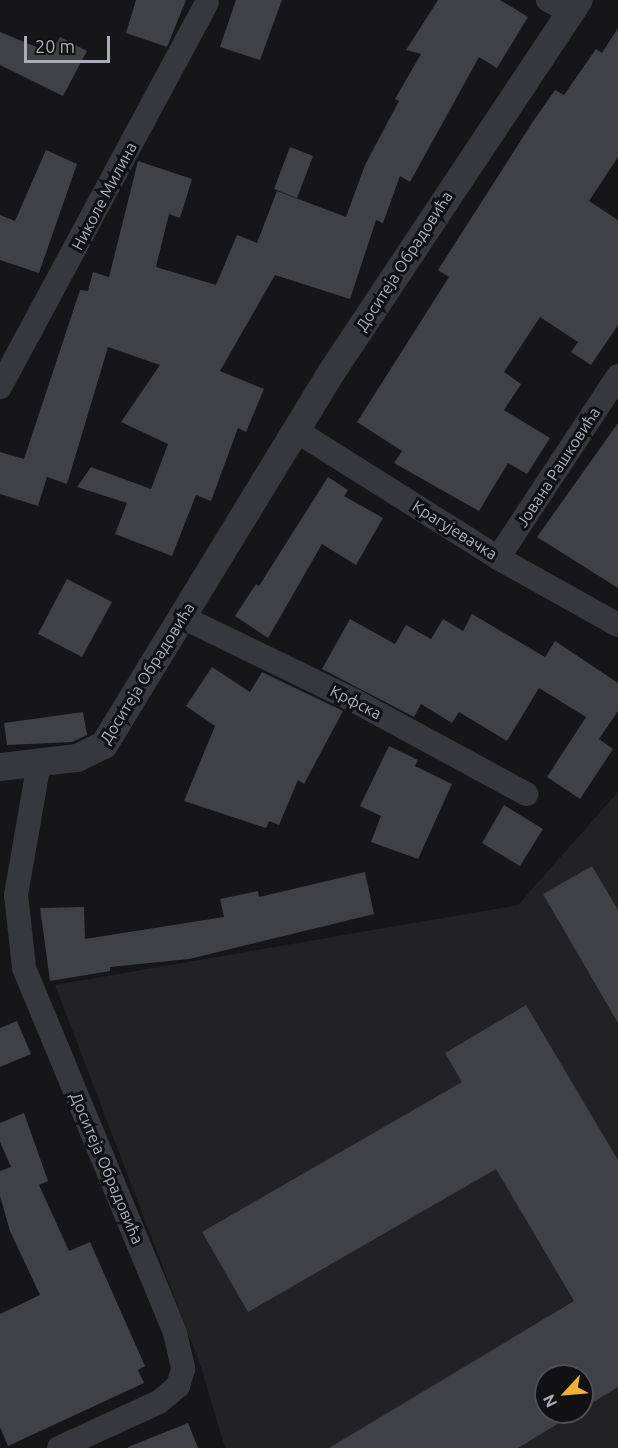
<!DOCTYPE html>
<meta charset="utf-8">
<style>
body{margin:0}
#map{position:relative;width:618px;height:1448px;overflow:hidden;background:#161618;font-family:Ubuntu,sans-serif}
div>[style]{position:absolute}
.built>*{inset:0;background:#222225}
.building>*{inset:0;background:#404145}
.minor>*{height:24px;margin:-12px;padding:0 12px;transform-origin:12px;border-radius:12px;background:#37383d}
.tertiary>*{height:28px;margin:-14px;padding:0 14px;transform-origin:14px;border-radius:14px;background:#37383d}
span{translate:-50% -50%;white-space:nowrap;text-align:center;line-height:1.15;-webkit-text-stroke:6px #111113;paint-order:stroke}
.street-label{font-size:16px;color:#a8adb8}
.north{position:absolute;left:534px;top:1364px;width:60px;height:60px;box-sizing:border-box;background:#111113;border:2px solid #4d4f55;border-radius:50%;rotate:244deg;font-size:16px;font-weight:700;line-height:24px;text-align:center;color:#a8adb8}
.north::after{content:'';display:block;margin:auto;width:21px;height:27px;background:#f2b134;clip-path:polygon(50% 0,100% 100%,50% 72%,0 100%)}
.scale{position:absolute;left:24px;top:36px;width:86px;height:27px;box-sizing:border-box;border:3px solid #a8adb8;border-top:0;padding-left:8px;font-size:18px;line-height:21px;white-space:nowrap;color:#a8adb8;-webkit-text-stroke:4px #111113;paint-order:stroke}
</style>
<div id="map">
<div class="built">
<i style="clip-path:polygon(evenodd,618px 792px,618px 1448px,225px 1448px,201px 1367px,55px 985px,518px 905px,618px 792px,546px 1376px,582px 1376px,582px 1412px,546px 1412px,546px 1376px)"></i>
</div>
<div class="building">
<i style="clip-path:polygon(136px 0,186px 0,167px 47px,126px 33px)"></i>
<i style="clip-path:polygon(236px 0,282px 0,260px 60px,220px 47px)"></i>
<i style="clip-path:polygon(438px 0,500px 0,528px 17px,497px 68px,479px 57px,410px 182px,400px 176px,383px 223px,376px 220px,350px 299px,275px 275px,220px 371px,264px 389px,246px 432px,238px 428px,211px 501px,196px 495px,172px 556px,115px 534px,127px 503px,77px 487px,91px 467px,151px 489px,168px 444px,121px 422px,160px 365px,108px 347px,67px 484px,47px 477px,38px 506px,0 494px,0 452px,24px 459px,80px 290px,88px 291px,93px 272px,109px 277px,138px 161px,192px 179px,180px 218px,169px 214px,156px 267px,216px 285px,237px 235px,257px 243px,277px 191px,346px 217px,365px 165px,399px 101px,395px 99px,421px 54px,406px 50px)"></i>
<i style="clip-path:polygon(618px 28px,618px 157px,589px 201px,618px 220px,618px 325px,591px 365px,571px 352px,578px 342px,540px 317px,504px 372px,521px 384px,504px 410px,550px 438px,527px 474px,508px 463px,479px 511px,394px 463px,402px 451px,357px 422px,449px 277px,438px 270px,532px 123px,555px 90px,564px 95px,596px 49px,602px 53px)"></i>
<i style="clip-path:polygon(0 32px,51px 53px,60px 37px,87px 51px,63px 96px,0 65px)"></i>
<i style="clip-path:polygon(290px 147px,313px 156px,297px 198px,274px 189px)"></i>
<i style="clip-path:polygon(46px 150px,77px 164px,39px 273px,0 260px,0 215px,15px 221px)"></i>
<i style="clip-path:polygon(618px 423px,618px 588px,537px 537px)"></i>
<i style="clip-path:polygon(328px 477px,348px 490px,344px 496px,383px 518px,356px 565px,322px 544px,268px 638px,235px 616px,256px 584px,259px 586px)"></i>
<i style="clip-path:polygon(67px 579px,112px 602px,82px 657px,38px 634px)"></i>
<i style="clip-path:polygon(472px 614px,545px 657px,555px 641px,618px 683px,618px 711px,599px 739px,613px 749px,580px 799px,547px 777px,586px 717px,539px 688px,507px 741px,459px 712px,452px 723px,421px 704px,414px 717px,322px 669px,350px 619px,395px 644px,406px 625px,431px 639px,443px 619px,463px 631px)"></i>
<i style="clip-path:polygon(212px 667px,250px 692px,262px 672px,343px 711px,304px 784px,298px 780px,279px 825px,269px 821px,266px 828px,184px 801px,215px 726px,186px 706px)"></i>
<i style="clip-path:polygon(83px 712px,87px 735px,72px 742px,7px 745px,4px 723px)"></i>
<i style="clip-path:polygon(389px 746px,418px 760px,415px 766px,452px 784px,418px 859px,371px 842px,381px 816px,360px 806px)"></i>
<i style="clip-path:polygon(504px 805px,543px 829px,520px 866px,482px 843px)"></i>
<i style="clip-path:polygon(592px 866px,618px 910px,618px 1023px,543px 894px)"></i>
<i style="clip-path:polygon(365px 872px,374px 914px,189px 959px,110px 967px,110px 971px,50px 981px,40px 908px,84px 907px,85px 939px,224px 917px,220px 899px,258px 891px,259px 897px)"></i>
<i style="clip-path:polygon(526px 1005px,618px 1160px,618px 1387px,582px 1409px,582px 1376px,546px 1376px,546px 1412px,577px 1412px,518px 1448px,329px 1448px,574px 1301px,496px 1169px,248px 1312px,202px 1232px,462px 1082px,445px 1053px)"></i>
<i style="clip-path:polygon(17px 1021px,31px 1054px,0 1067px,0 1028px)"></i>
<i style="clip-path:polygon(24px 1113px,48px 1181px,39px 1185px,69px 1251px,90px 1242px,145px 1366px,138px 1370px,144px 1383px,8px 1446px,0 1427px,0 1314px,40px 1295px,10px 1231px,0 1196px,0 1171px,11px 1167px,0 1142px,0 1123px)"></i>
<i style="clip-path:polygon(188px 1423px,198px 1448px,128px 1448px,128px 1447px)"></i>
</div>
<div class="minor">
<i style="left:548px;top:0;width:26px;rotate:28deg"></i>
<i style="left:0;top:387px;width:436px;rotate:-61.7deg"></i>
<i style="left:295px;top:430px;width:240px;rotate:32.2deg"></i>
<i style="left:498px;top:558px;width:137px;rotate:29.2deg"></i>
<i style="left:498px;top:558px;width:218px;rotate:-56.6deg"></i>
<i style="left:182px;top:617px;width:192px;rotate:25.9deg"></i>
<i style="left:355px;top:701px;width:195px;rotate:28.5deg"></i>
<i style="left:39px;top:763px;width:134px;rotate:99.9deg"></i>
<i style="left:16px;top:895px;width:73px;rotate:83.7deg"></i>
<i style="left:24px;top:968px;width:395px;rotate:67.5deg"></i>
<i style="left:175px;top:1333px;width:37px;rotate:77deg"></i>
<i style="left:183px;top:1369px;width:18px;rotate:106deg"></i>
<i style="left:178px;top:1386px;width:25px;rotate:140deg"></i>
<i style="left:159px;top:1402px;width:110px;rotate:155.3deg"></i>
</div>
<div class="tertiary">
<i style="left:0;top:767px;width:78px;rotate:-6.7deg"></i>
<i style="left:77px;top:758px;width:30px;rotate:-26deg"></i>
<i style="left:104px;top:745px;width:439px;rotate:-58.6deg"></i>
<i style="left:333px;top:370px;width:444px;rotate:-56.4deg"></i>
</div>
<div class="street-label">
<span style="left:104px;top:196px;rotate:-62deg">Николе Милина</span>
<span style="left:404px;top:261px;rotate:-57deg">Доситеја Обрадовића</span>
<span style="left:558px;top:467px;rotate:-57deg">Јована Рашковића</span>
<span style="left:455px;top:530px;rotate:32deg">Крагујевачка</span>
<span style="left:147px;top:673px;rotate:-58deg">Доситеја Обрадовића</span>
<span style="left:356px;top:702px;rotate:27deg">Крфска</span>
<span style="left:107px;top:1168px;rotate:67deg">Доситеја Обрадовића</span>
</div>
<div class="north">N</div>
<div class="scale">20 m</div>
</div>
